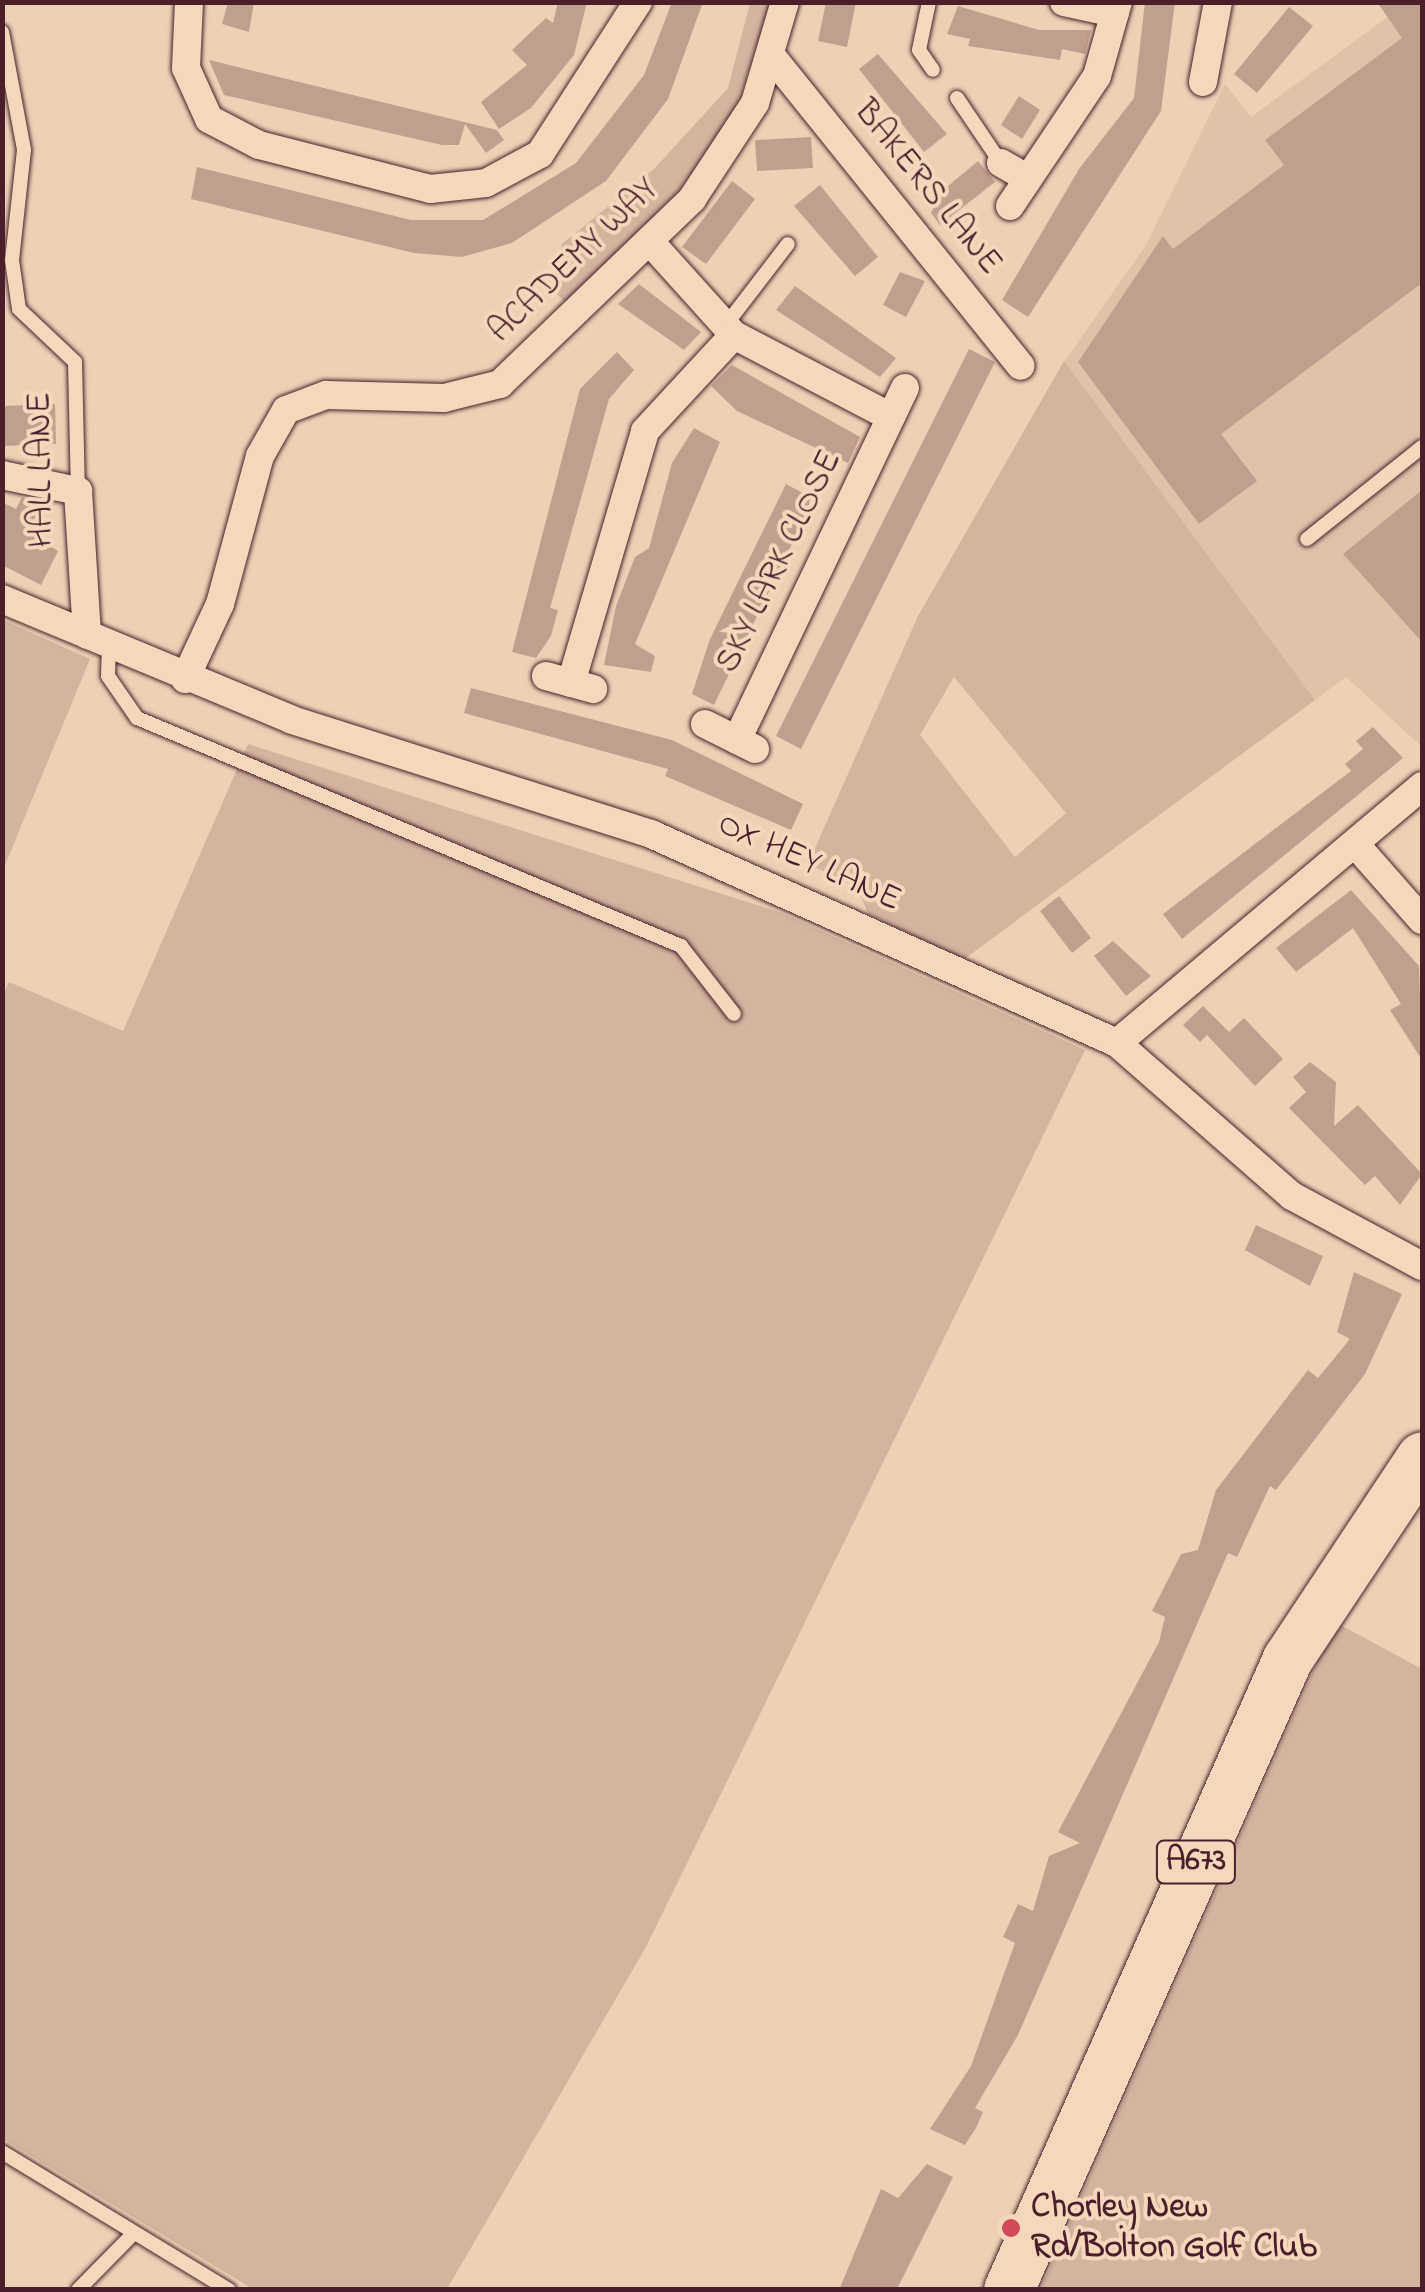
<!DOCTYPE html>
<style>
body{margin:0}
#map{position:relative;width:1425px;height:2292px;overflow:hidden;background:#eed1b5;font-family:"Indie Flower",sans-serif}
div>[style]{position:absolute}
.built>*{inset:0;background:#e0c2a9}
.green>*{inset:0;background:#d3b49e}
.building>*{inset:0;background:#c19f8e}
.roads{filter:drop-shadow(0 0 2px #4a1f2b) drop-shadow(0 0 2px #4a1f2b)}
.lane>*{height:14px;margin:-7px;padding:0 7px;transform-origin:7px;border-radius:7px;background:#f5d8bb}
.street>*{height:28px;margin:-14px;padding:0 14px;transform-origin:14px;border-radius:14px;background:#f5d8bb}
.highway>*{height:50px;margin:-25px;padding:0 25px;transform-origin:25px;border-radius:25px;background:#f5d8bb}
.dots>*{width:28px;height:28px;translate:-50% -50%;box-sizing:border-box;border:5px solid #f5d8bb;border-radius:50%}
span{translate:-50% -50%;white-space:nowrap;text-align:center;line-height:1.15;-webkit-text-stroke:8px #f5d8bb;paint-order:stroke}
.shield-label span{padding:2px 8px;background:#f5d8bb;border:2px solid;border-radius:8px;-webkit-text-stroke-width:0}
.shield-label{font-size:32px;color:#4a1f2b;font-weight:700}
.street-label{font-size:35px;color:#4a1f2b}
.poi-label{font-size:35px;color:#4a1f2b;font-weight:700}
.left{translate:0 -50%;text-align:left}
.frame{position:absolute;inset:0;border:5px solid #4a1f2b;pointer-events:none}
</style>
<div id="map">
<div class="built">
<i style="clip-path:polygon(1407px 3px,1422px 3px,1422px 747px,1346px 677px,1315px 700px,1064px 362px,1146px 245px,1225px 84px,1251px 117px)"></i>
</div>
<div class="green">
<i style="clip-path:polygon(750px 3px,770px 3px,736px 112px,679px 194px,570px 307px,552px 289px,562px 244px,654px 169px,728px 88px)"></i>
<i style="clip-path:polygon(evenodd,1064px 361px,1315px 700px,963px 960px,868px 914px,858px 888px,808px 864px,918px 616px,1064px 361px,954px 677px,1066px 813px,1015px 857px,920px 735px,954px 677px)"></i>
<i style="clip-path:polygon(3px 620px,90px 659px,3px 870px,2px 620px)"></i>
<i style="clip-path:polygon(248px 744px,782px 913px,1085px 1050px,646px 1947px,447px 2289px,253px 2289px,3px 2139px,2px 997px,9px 982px,123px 1031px)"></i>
<i style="clip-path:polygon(1335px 1622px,1422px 1669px,1422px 2289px,1040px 2290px)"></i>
</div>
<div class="building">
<i style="clip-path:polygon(228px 2px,254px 2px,249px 32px,222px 24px)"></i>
<i style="clip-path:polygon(558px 2px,587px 2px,574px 55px,531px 108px,499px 129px,481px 102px,527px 65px,512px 50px,546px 18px,553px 23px)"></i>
<i style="clip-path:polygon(672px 2px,703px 2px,668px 99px,606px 181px,512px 243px,462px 257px,414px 253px,191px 199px,197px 167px,411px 220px,483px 220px,576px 163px,644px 75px)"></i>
<i style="clip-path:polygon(826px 2px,856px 2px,847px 47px,818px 41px)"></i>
<i style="clip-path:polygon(1145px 2px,1175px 2px,1161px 111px,1028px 317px,1002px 300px,1079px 169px,1134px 98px)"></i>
<i style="clip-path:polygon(1377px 2px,1422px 2px,1422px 283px,1221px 434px,1257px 481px,1199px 524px,1078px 362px,1163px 236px,1173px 249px,1284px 165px,1265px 140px,1402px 38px)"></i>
<i style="clip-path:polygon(958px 6px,1039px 30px,1091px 30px,1085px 54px,1062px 49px,1060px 60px,968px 46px,970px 39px,947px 34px)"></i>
<i style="clip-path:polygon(1289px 7px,1313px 26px,1257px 93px,1234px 74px)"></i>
<i style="clip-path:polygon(878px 54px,947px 134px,924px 152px,859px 69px)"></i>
<i style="clip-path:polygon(209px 60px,497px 130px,504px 140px,486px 153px,465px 124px,459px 145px,442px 145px,224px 95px)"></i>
<i style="clip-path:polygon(1019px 96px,1040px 110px,1022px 139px,1001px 125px)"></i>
<i style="clip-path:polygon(811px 137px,813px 168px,757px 171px,755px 140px)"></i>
<i style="clip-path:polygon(978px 161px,995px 182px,940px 225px,931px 213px,942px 191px)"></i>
<i style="clip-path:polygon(732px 181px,755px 199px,706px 264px,682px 247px)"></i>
<i style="clip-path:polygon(820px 185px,878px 257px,855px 276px,794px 206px)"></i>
<i style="clip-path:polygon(900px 272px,925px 281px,906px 317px,883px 305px)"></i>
<i style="clip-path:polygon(639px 284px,701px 332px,684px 350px,618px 304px)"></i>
<i style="clip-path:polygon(795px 286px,896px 358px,880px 377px,776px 310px)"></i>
<i style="clip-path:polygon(969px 349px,995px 362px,801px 749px,776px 736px)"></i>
<i style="clip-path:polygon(617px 352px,634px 370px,609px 399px,550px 608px,558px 610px,551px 636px,536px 658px,512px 652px,580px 389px)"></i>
<i style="clip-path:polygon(732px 365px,860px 437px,848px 463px,737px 411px,711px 386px)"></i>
<i style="clip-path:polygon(55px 404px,56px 444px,2px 446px,2px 406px)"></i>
<i style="clip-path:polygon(694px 428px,720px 442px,635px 644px,655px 656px,651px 672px,604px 665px,616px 606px,635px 557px,649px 548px,672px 463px)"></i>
<i style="clip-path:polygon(786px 484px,810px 497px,808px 511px,714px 705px,692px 694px,710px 639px)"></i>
<i style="clip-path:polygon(1422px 490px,1422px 642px,1343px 554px)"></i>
<i style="clip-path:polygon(22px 497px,41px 507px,28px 532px,58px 551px,41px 585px,2px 565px,2px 502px,16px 509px)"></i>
<i style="clip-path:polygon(471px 688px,672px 740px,803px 804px,791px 830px,665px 776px,668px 769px,464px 713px)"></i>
<i style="clip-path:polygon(1373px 727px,1403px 758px,1182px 939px,1163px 914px,1351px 771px,1345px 764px,1363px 749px,1356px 741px)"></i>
<i style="clip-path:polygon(1351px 890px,1419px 966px,1422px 1060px,1390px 1010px,1401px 1004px,1353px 928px,1296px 972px,1276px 948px)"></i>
<i style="clip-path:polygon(1059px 896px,1091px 938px,1072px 953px,1040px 911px)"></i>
<i style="clip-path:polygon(1113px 941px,1151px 976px,1126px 996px,1094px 956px)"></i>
<i style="clip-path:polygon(1203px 1006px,1229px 1032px,1244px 1018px,1283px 1059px,1255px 1086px,1207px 1035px,1200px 1042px,1183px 1025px)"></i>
<i style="clip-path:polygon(1310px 1062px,1336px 1082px,1334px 1126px,1358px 1105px,1422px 1174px,1400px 1205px,1375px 1176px,1365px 1185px,1289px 1108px,1306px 1092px,1293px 1077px)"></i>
<i style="clip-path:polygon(1256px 1225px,1323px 1256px,1310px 1286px,1245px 1250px)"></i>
<i style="clip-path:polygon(1354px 1272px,1402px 1294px,1365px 1374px,1276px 1490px,1270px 1486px,1237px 1557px,1228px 1553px,1018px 2035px,975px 2108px,983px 2112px,976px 2128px,965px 2145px,930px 2129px,971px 2066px,1015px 1943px,1003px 1937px,1018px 1904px,1033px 1911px,1049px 1856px,1080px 1843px,1058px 1832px,1159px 1642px,1165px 1617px,1152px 1611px,1181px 1554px,1198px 1550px,1216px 1490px,1308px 1370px,1318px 1378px,1350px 1339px,1337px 1332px)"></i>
<i style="clip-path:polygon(927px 2164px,953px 2177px,898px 2287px,839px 2290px,881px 2189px,898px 2198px)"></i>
</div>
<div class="roads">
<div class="lane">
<i style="left:929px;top:2px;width:49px;rotate:101.8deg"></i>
<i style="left:919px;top:50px;width:24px;rotate:55deg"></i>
<i style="left:2px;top:32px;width:120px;rotate:79.4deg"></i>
<i style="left:24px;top:150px;width:111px;rotate:96.2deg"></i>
<i style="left:12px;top:260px;width:49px;rotate:81.9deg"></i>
<i style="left:19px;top:309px;width:77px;rotate:43.4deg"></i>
<i style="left:75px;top:362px;width:129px;rotate:88.7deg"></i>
<i style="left:957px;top:98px;width:78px;rotate:55.9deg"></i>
<i style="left:725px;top:326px;width:103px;rotate:-52.5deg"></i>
<i style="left:1307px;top:539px;width:147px;rotate:-38.7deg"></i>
<i style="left:109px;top:646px;width:30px;rotate:92deg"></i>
<i style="left:108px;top:676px;width:51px;rotate:55.4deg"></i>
<i style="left:137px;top:718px;width:590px;rotate:22.74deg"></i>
<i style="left:681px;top:946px;width:86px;rotate:52.1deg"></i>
<i style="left:2px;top:2152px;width:266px;rotate:31.3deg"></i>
<i style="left:78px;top:2290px;width:80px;rotate:-45.5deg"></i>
</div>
<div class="street">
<i style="left:189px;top:2px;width:66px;rotate:92.6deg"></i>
<i style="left:186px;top:68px;width:56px;rotate:65.7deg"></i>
<i style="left:209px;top:119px;width:56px;rotate:27.5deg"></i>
<i style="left:259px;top:145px;width:177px;rotate:14.4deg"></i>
<i style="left:430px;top:189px;width:56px;rotate:-6.1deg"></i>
<i style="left:486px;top:183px;width:61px;rotate:-28.2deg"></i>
<i style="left:540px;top:154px;width:181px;rotate:-57.2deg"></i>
<i style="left:1064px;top:2px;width:52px;rotate:12.2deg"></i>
<i style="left:773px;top:58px;width:395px;rotate:51.2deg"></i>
<i style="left:1203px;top:82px;width:81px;rotate:-79.4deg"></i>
<i style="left:1001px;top:163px;width:30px;rotate:30deg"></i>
<i style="left:1010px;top:206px;width:156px;rotate:-56.2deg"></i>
<i style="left:1097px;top:76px;width:77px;rotate:-74.2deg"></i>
<i style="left:652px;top:244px;width:122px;rotate:48deg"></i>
<i style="left:734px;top:335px;width:177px;rotate:27.6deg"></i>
<i style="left:2px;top:475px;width:78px;rotate:11.9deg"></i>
<i style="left:78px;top:491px;width:144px;rotate:86.4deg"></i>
<i style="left:2px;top:599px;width:314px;rotate:22.6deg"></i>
<i style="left:292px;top:720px;width:377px;rotate:17.6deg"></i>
<i style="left:651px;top:834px;width:511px;rotate:24.16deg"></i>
<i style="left:1117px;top:1043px;width:232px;rotate:41.2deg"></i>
<i style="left:1292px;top:1196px;width:148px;rotate:28.3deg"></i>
<i style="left:546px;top:676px;width:49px;rotate:15.5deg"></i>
<i style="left:185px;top:679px;width:83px;rotate:-65deg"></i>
<i style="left:220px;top:604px;width:153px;rotate:-74.9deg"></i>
<i style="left:260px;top:456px;width:53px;rotate:-60.5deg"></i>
<i style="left:286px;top:410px;width:43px;rotate:-20.6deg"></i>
<i style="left:326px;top:395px;width:118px;rotate:1.5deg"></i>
<i style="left:444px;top:398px;width:58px;rotate:-14deg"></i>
<i style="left:500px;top:384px;width:267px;rotate:-43.9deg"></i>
<i style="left:692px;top:199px;width:115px;rotate:-56.7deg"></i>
<i style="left:755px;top:103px;width:105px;rotate:-73.5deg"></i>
<i style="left:571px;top:683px;width:263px;rotate:-73.6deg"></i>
<i style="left:645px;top:431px;width:131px;rotate:-47.2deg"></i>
<i style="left:705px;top:724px;width:56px;rotate:26.6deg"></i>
<i style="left:737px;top:740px;width:390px;rotate:-64.5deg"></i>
<i style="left:1356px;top:845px;width:100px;rotate:48.7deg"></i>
<i style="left:1117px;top:1043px;width:399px;rotate:-40.1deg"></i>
</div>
<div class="highway">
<i style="left:1009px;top:2290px;width:690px;rotate:-66.15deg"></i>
<i style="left:1288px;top:1659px;width:242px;rotate:-56.4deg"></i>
</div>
</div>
<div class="dots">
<i style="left:1011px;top:2228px;background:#d1495b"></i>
</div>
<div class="shield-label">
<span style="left:1196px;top:1862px">A673</span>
</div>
<div class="street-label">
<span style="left:927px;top:188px;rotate:51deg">BAKERS LANE</span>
<span style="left:574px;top:261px;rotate:-44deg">ACADEMY WAY</span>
<span style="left:42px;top:470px;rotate:-91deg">HALL LANE</span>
<span style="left:780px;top:562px;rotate:-64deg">SKY LARK CLOSE</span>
<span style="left:809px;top:863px;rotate:24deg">OX HEY LANE</span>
</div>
<div class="poi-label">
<span class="left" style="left:1031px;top:2228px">Chorley New<br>Rd/Bolton Golf Club</span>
</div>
<div class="frame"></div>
</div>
